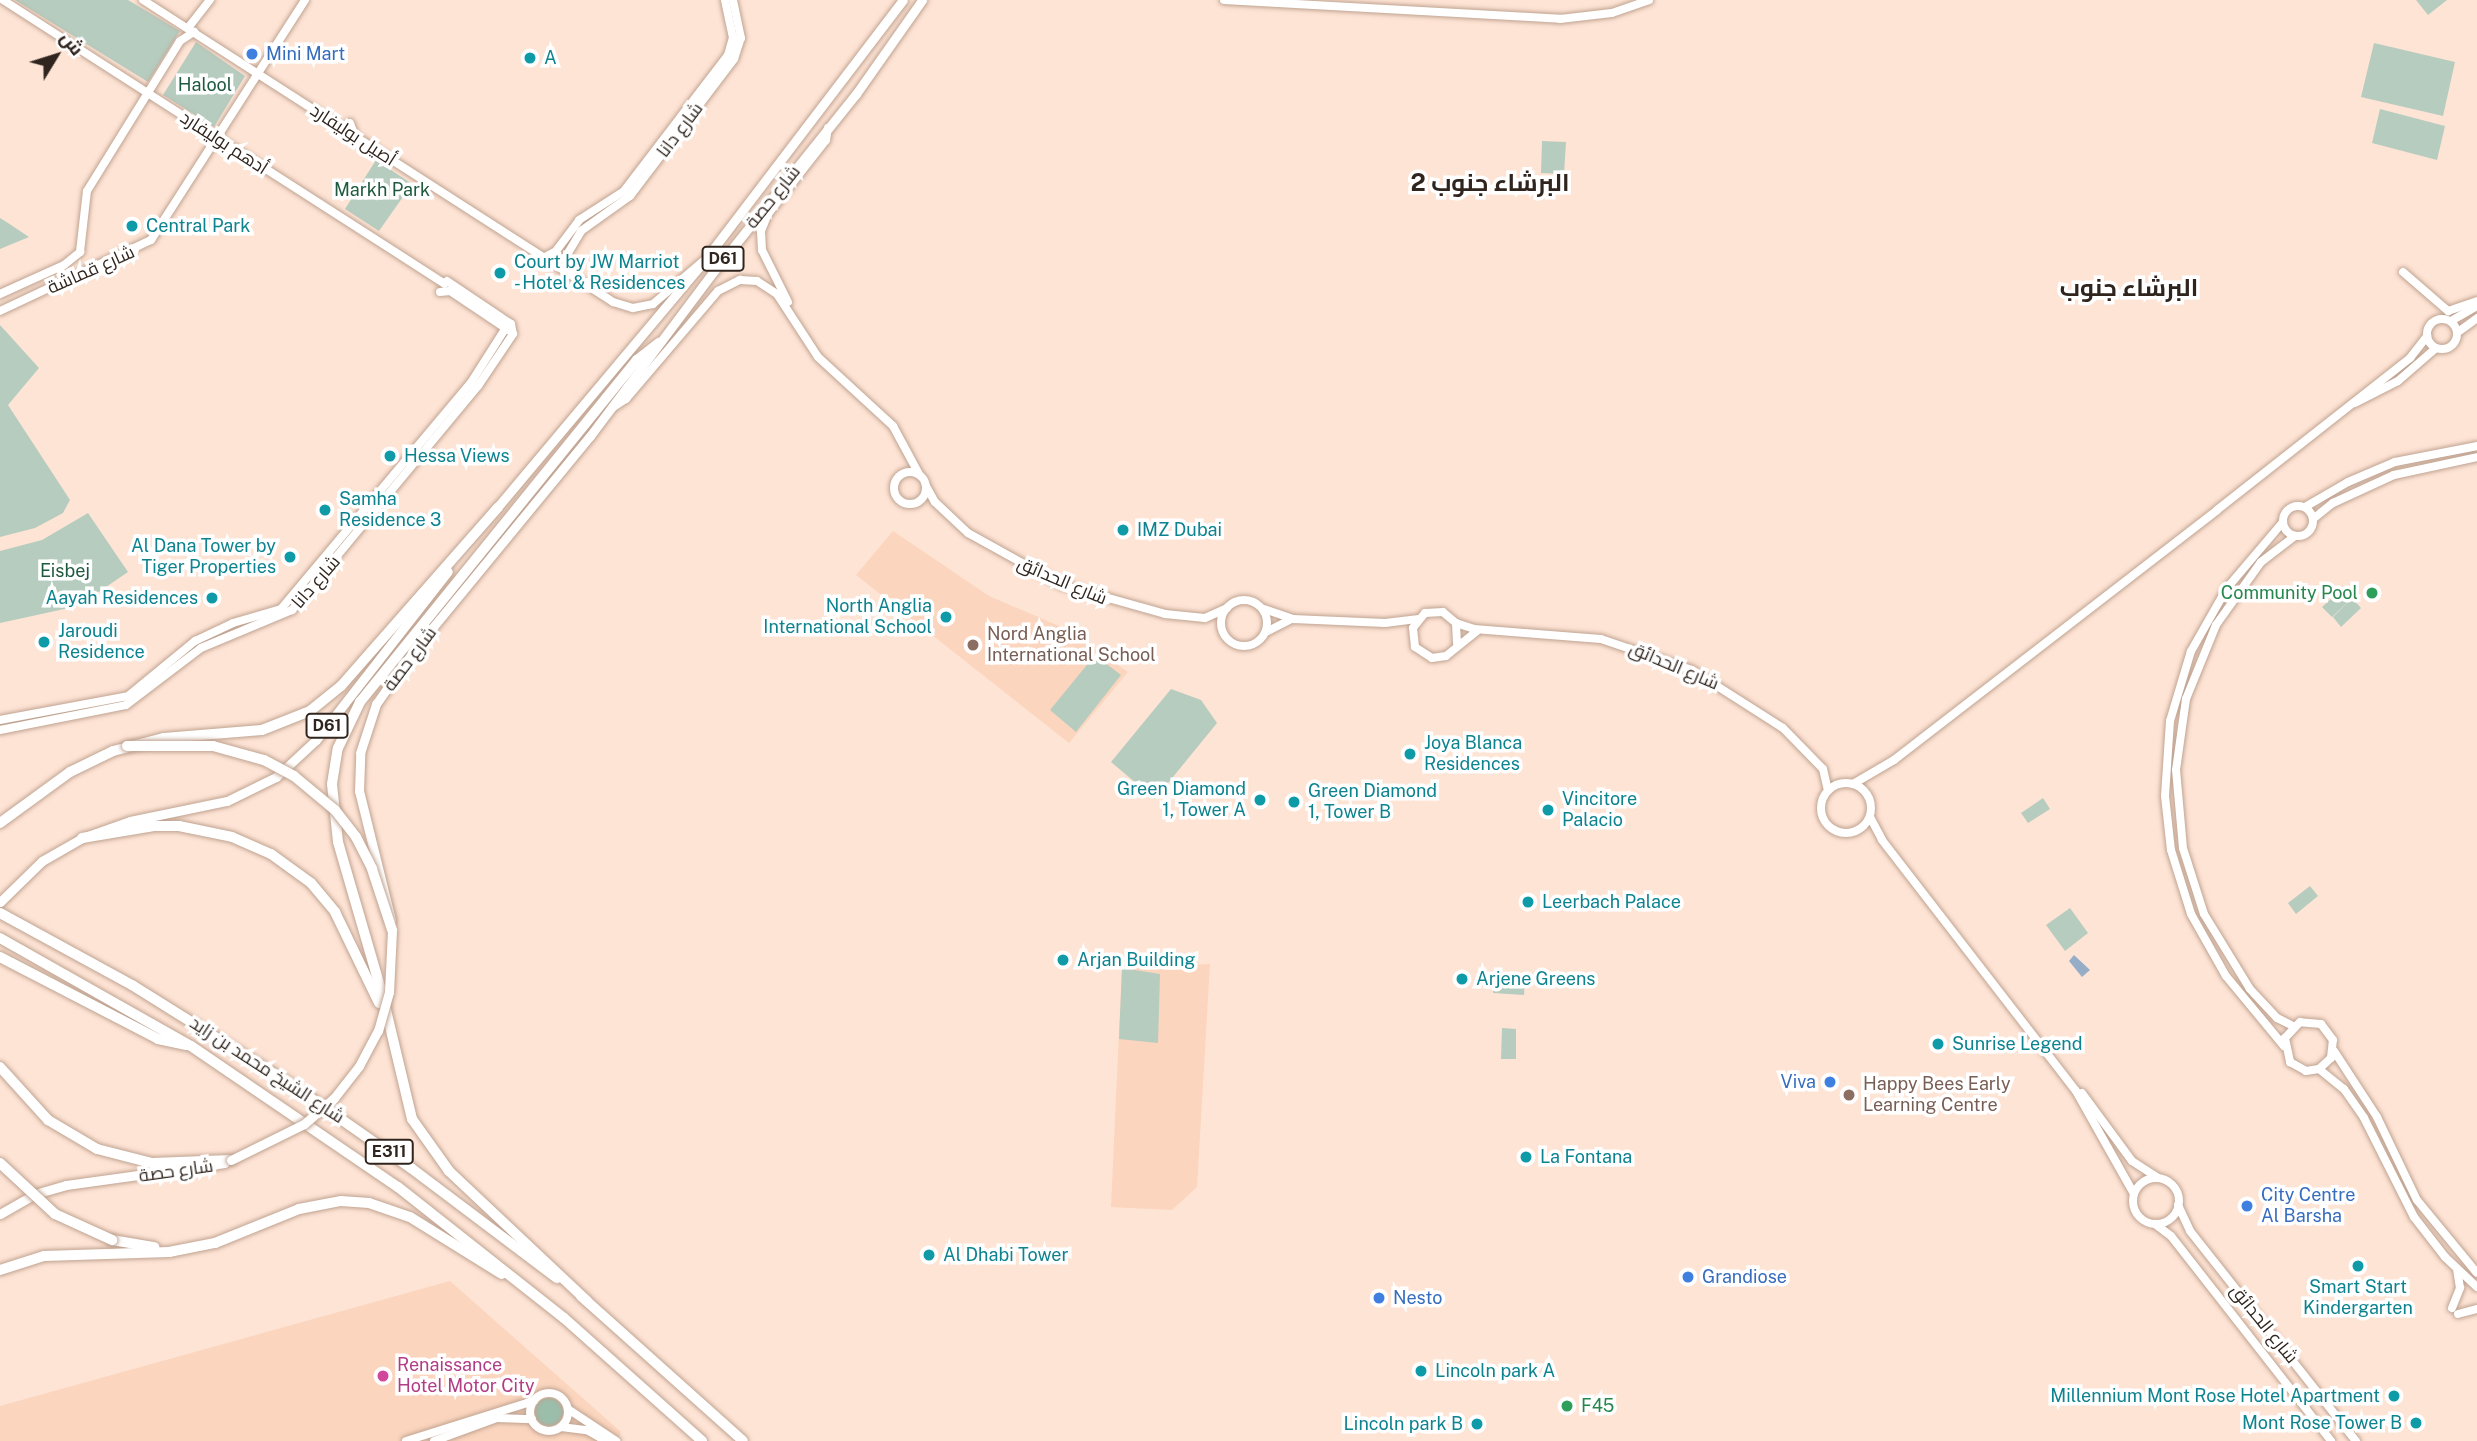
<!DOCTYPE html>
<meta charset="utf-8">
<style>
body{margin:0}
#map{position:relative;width:2477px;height:1441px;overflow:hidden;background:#fee4d5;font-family:"Public Sans",Cairo,sans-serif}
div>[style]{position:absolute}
.built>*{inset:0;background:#fbd5be}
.green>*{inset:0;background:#b6ccbf}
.forest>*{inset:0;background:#9bbeab}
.round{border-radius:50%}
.water>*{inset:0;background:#96adc8}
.roads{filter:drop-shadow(0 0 2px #c0a391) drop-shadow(0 0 2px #c0a391)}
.secondary>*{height:8px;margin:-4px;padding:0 4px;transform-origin:4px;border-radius:4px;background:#fff}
.secondary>.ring{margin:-4px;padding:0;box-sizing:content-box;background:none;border:8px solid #fff;border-radius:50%}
.primary>*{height:9px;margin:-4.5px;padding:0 4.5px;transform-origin:4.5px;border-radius:4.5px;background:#fff}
.highway>*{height:10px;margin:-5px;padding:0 5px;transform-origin:5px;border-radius:5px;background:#fff}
.bridges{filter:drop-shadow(0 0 2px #c0a391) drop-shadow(0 0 2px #c0a391)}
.primary-bridge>*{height:9px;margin:-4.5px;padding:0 4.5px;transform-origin:4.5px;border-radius:4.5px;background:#fff}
.highway-bridge>*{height:10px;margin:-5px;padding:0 5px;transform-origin:5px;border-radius:5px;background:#fff}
.dots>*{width:19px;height:19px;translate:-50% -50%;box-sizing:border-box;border:4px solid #fff;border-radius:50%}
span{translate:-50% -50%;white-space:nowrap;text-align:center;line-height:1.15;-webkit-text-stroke:7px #fff;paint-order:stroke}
.shield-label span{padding:2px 5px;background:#fff;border:2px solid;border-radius:5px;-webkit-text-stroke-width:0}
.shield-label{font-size:16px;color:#30251e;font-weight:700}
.shop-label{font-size:18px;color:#366cbe}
.left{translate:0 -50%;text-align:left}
.right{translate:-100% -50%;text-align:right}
.culture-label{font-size:18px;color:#0d838f}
.park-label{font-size:18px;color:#1f5a3f}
.street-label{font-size:18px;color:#30251e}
.leisure-label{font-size:18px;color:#27864d}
.education-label{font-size:18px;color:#785e54}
.hotel-label{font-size:18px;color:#b23c85}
.district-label{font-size:24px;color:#30251e;font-weight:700}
.north{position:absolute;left:21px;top:21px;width:70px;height:70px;-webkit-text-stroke:5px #fff;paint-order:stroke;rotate:52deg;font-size:19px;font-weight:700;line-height:28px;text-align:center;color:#30251e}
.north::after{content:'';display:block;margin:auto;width:24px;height:32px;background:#30251e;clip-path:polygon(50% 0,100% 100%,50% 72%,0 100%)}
</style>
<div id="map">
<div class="built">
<i style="clip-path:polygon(893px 531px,989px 596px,1066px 629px,1128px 672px,1069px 743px,856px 575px)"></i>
<i style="clip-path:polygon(1210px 964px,1197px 1187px,1172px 1210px,1111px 1207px,1122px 968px)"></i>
<i style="clip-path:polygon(450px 1281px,621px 1432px,617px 1441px,0 1441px,0 1406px)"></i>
</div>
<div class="green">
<i style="clip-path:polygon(15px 0,128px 0,180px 31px,148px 82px)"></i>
<i style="clip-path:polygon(2416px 0,2447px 0,2428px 15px)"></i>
<i style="clip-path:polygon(196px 42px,245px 76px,214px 127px,163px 95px)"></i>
<i style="clip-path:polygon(2374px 43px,2455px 62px,2443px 116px,2361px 97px)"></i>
<i style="clip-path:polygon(2380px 109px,2445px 126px,2437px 160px,2372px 143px)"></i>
<i style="clip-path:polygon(1542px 141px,1566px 142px,1564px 174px,1541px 173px)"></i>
<i style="clip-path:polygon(376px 160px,412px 184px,379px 231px,345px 209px)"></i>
<i style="clip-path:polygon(0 218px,5px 221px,29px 237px,0 249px)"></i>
<i style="clip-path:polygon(0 325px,39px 368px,8px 405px,70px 500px,63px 513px,35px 528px,0 537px)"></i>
<i style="clip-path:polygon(88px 513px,128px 572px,78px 606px,0 623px,0 551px,42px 540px)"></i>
<i style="clip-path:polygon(2343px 588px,2361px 608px,2341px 627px,2333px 617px,2351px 599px,2332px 617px,2322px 607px)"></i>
<i style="clip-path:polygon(1095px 655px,1121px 675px,1076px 732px,1050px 710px)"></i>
<i style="clip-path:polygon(1171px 689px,1201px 700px,1217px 723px,1155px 799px,1111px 762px)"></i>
<i style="clip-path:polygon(2043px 798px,2050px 809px,2028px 823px,2021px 813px)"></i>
<i style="clip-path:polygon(2310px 886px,2318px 896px,2296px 914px,2288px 903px)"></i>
<i style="clip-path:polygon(2070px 908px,2088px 933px,2065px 951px,2046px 925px)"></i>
<i style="clip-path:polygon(1122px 968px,1160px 974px,1158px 1043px,1119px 1039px)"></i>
<i style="clip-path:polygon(1494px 974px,1525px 976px,1524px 995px,1493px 993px)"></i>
<i style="clip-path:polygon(1502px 1028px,1516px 1029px,1516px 1059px,1501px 1059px)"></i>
</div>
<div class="forest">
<i class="round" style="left:535px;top:1398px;width:28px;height:28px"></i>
</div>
<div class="water">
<i style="clip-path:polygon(2074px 955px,2090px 970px,2082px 977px,2069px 961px)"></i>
</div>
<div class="roads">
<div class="secondary">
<i style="left:3px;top:0;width:525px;rotate:32.72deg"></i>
<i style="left:143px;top:0;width:559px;rotate:32.72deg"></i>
<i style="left:613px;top:302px;width:21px;rotate:17deg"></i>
<i style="left:633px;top:308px;width:20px;rotate:-11deg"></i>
<i style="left:653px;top:304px;width:65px;rotate:-40.6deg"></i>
<i style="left:1224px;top:0;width:337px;rotate:3.2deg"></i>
<i style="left:1560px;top:19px;width:52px;rotate:-6.6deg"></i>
<i style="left:1612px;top:13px;width:39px;rotate:-19deg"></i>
<i style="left:188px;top:28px;width:36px;rotate:-52deg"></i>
<i style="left:350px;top:123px;width:15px;rotate:70deg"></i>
<i style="left:543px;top:258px;width:15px;rotate:-28deg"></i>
<i style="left:556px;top:251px;width:39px;rotate:-53deg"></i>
<i style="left:579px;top:220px;width:54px;rotate:-32.8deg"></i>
<i style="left:624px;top:191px;width:171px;rotate:-52.6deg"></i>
<i style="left:728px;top:55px;width:18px;rotate:-74deg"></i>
<i style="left:733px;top:38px;width:39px;rotate:-102deg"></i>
<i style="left:2403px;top:272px;width:60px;rotate:40.9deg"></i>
<i style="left:2448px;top:311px;width:31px;rotate:-19deg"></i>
<i style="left:569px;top:273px;width:16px;rotate:-105deg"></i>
<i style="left:565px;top:258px;width:31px;rotate:-59deg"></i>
<i style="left:581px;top:231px;width:60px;rotate:-35.5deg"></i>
<i style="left:630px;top:196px;width:172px;rotate:-52.8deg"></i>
<i style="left:734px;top:59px;width:22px;rotate:-72deg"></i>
<i style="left:741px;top:38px;width:39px;rotate:-102deg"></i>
<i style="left:447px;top:281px;width:77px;rotate:33.9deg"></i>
<i style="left:511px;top:324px;width:10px;rotate:79deg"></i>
<i style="left:440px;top:292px;width:10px;rotate:-6deg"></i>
<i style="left:450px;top:291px;width:70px;rotate:33.9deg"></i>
<i style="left:0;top:294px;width:70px;rotate:-24.4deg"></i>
<i style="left:64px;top:265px;width:21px;rotate:-39deg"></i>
<i style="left:80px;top:252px;width:61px;rotate:-83.5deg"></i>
<i style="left:87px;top:191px;width:176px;rotate:-58.2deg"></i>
<i style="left:180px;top:41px;width:17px;rotate:-33deg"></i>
<i style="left:788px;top:302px;width:58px;rotate:-116.6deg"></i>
<i style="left:762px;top:250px;width:19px;rotate:-93deg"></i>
<i style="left:761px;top:231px;width:18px;rotate:-68deg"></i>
<i style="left:768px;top:214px;width:94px;rotate:-51.9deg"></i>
<i style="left:826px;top:140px;width:12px;rotate:-81deg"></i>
<i style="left:0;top:311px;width:167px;rotate:-25.2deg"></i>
<i style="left:151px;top:240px;width:285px;rotate:-57.3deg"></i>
<i class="ring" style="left:2427px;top:319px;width:22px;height:22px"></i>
<i style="left:2451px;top:321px;width:30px;rotate:-30deg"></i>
<i style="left:2458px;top:332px;width:24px;rotate:-36deg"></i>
<i style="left:2355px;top:403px;width:48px;rotate:-27.1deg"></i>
<i style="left:2398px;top:381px;width:50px;rotate:-41deg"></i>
<i style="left:612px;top:408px;width:17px;rotate:-33deg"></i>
<i style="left:626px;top:399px;width:142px;rotate:-49.6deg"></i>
<i style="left:718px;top:291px;width:25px;rotate:-27deg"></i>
<i style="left:740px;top:280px;width:17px;rotate:3deg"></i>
<i style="left:757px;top:281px;width:24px;rotate:33deg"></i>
<i style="left:777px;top:294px;width:75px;rotate:56.9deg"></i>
<i style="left:818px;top:357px;width:102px;rotate:42.6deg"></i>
<i style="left:893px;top:426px;width:55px;rotate:61.6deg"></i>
<i class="ring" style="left:894px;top:472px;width:24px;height:24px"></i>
<i style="left:926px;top:486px;width:18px;rotate:61deg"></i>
<i style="left:935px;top:502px;width:45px;rotate:43.2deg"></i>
<i style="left:968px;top:533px;width:107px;rotate:29deg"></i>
<i style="left:1062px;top:585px;width:107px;rotate:15.7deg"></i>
<i style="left:1165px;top:614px;width:40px;rotate:5.7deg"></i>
<i style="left:1205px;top:618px;width:24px;rotate:-24deg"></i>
<i class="ring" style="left:2283px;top:506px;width:22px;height:22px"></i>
<i style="left:2305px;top:507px;width:50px;rotate:-30.2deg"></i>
<i style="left:2348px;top:482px;width:51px;rotate:-23.1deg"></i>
<i style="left:2395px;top:462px;width:84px;rotate:-11deg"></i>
<i style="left:2313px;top:519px;width:26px;rotate:-39deg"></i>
<i style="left:2333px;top:503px;width:67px;rotate:-24.7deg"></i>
<i style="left:2394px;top:475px;width:85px;rotate:-12.2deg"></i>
<i style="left:2283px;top:522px;width:87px;rotate:130.3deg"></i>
<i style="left:2227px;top:588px;width:73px;rotate:119.7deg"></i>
<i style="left:2191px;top:651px;width:73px;rotate:106.7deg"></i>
<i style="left:2170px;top:721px;width:75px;rotate:93.8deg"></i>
<i style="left:2165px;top:796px;width:54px;rotate:83.7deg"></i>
<i style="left:2171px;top:850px;width:67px;rotate:72.6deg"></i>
<i style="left:2191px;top:914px;width:71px;rotate:60.6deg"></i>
<i style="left:2226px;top:976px;width:91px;rotate:50.4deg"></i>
<i class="ring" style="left:1221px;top:600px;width:38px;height:38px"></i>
<i style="left:1264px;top:609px;width:31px;rotate:19deg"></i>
<i style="left:1293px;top:619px;width:92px;rotate:2.5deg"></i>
<i style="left:1385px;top:623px;width:32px;rotate:-7deg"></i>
<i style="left:1456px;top:623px;width:19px;rotate:18deg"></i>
<i style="left:1474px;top:629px;width:127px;rotate:4.5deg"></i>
<i style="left:1601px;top:639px;width:96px;rotate:18.8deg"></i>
<i style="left:1692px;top:670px;width:108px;rotate:32.5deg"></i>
<i style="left:1783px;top:728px;width:57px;rotate:45.7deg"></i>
<i style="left:1823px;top:769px;width:22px;rotate:77deg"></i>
<i style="left:1266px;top:632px;width:27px;rotate:-27deg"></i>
<i style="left:1457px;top:643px;width:20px;rotate:-93deg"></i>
<i style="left:1456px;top:623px;width:17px;rotate:-140deg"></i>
<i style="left:1443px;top:612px;width:18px;rotate:177deg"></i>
<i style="left:1425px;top:613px;width:19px;rotate:129deg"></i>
<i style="left:1413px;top:628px;width:19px;rotate:84deg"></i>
<i style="left:1415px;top:647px;width:20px;rotate:33deg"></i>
<i style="left:1432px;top:658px;width:14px;rotate:-8deg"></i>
<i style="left:1446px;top:656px;width:40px;rotate:-39deg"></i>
<i style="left:0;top:720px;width:130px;rotate:-10.6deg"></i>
<i style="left:128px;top:696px;width:87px;rotate:-39.4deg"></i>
<i style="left:195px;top:641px;width:42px;rotate:-25.3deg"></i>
<i style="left:233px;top:623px;width:50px;rotate:-16.3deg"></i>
<i style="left:281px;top:609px;width:297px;rotate:-50deg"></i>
<i style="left:472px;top:381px;width:69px;rotate:-57.5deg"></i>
<i style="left:0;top:730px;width:128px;rotate:-11.2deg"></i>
<i style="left:126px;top:705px;width:94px;rotate:-37.2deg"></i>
<i style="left:201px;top:648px;width:99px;rotate:-22.7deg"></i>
<i style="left:292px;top:610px;width:291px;rotate:-50.3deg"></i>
<i style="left:478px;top:386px;width:63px;rotate:-56.1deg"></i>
<i class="ring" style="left:1821px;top:783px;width:42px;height:42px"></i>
<i style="left:1853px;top:784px;width:48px;rotate:-30.3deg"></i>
<i style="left:1894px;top:760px;width:408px;rotate:-37.7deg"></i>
<i style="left:2217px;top:510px;width:246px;rotate:-38.2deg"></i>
<i style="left:2410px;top:358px;width:28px;rotate:-52deg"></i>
<i style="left:1870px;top:817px;width:26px;rotate:62deg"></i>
<i style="left:1882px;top:840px;width:317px;rotate:52.3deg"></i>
<i style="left:2076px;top:1091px;width:118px;rotate:60.6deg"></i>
<i style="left:2293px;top:1026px;width:18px;rotate:-153deg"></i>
<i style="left:2277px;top:1018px;width:40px;rotate:-133deg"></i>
<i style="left:2250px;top:989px;width:88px;rotate:-121.5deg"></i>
<i style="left:2204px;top:914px;width:69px;rotate:-107.7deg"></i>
<i style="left:2183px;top:848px;width:78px;rotate:-95.1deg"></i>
<i style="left:2176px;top:770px;width:72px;rotate:-82deg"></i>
<i style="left:2186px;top:699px;width:80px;rotate:-67.9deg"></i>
<i style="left:2216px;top:625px;width:77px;rotate:-54.5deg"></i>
<i style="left:2261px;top:562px;width:43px;rotate:-37.4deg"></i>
<i style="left:2334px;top:1051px;width:79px;rotate:56.9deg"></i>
<i style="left:2377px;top:1117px;width:92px;rotate:64.3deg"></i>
<i style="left:2417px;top:1200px;width:94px;rotate:50.6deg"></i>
<i style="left:2319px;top:1069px;width:16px;rotate:-43deg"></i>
<i style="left:2331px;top:1058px;width:18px;rotate:-84deg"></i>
<i style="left:2333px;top:1040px;width:20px;rotate:-127deg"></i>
<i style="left:2321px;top:1024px;width:21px;rotate:-175deg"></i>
<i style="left:2300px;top:1022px;width:22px;rotate:133deg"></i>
<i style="left:2285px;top:1038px;width:25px;rotate:78deg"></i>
<i style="left:2290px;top:1062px;width:18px;rotate:29deg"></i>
<i style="left:2306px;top:1071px;width:13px;rotate:-9deg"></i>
<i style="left:2319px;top:1069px;width:32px;rotate:39deg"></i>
<i style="left:2344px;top:1089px;width:35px;rotate:55deg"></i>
<i style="left:2364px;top:1118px;width:111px;rotate:63.2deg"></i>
<i style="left:2414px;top:1217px;width:51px;rotate:52.2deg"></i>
<i style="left:2445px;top:1257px;width:44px;rotate:43.2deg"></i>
<i style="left:2082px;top:1093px;width:84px;rotate:53.7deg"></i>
<i style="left:2132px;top:1161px;width:31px;rotate:33deg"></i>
<i class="ring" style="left:2133px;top:1178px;width:38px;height:38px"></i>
<i style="left:2178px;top:1205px;width:29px;rotate:65deg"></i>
<i style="left:2190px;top:1231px;width:268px;rotate:51.7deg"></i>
<i style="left:2155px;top:1224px;width:20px;rotate:37deg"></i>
<i style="left:2171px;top:1236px;width:260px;rotate:52deg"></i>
<i style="left:2452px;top:1308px;width:22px;rotate:-68deg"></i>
<i style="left:2460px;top:1288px;width:18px;rotate:-99deg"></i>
<i style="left:2458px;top:1314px;width:20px;rotate:-15deg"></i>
<i class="ring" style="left:530px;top:1393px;width:30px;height:30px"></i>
<i style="left:568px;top:1409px;width:58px;rotate:33.7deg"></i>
<i style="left:561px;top:1427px;width:26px;rotate:7deg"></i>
<i style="left:587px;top:1430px;width:22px;rotate:30deg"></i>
<i style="left:406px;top:1441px;width:134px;rotate:-17.4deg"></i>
<i style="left:434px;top:1441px;width:67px;rotate:-20.1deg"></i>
<i style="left:497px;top:1418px;width:35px;rotate:2deg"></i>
</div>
<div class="primary">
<i style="left:495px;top:510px;width:325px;rotate:-50deg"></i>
<i style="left:704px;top:261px;width:328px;rotate:-52.7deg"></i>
<i style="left:0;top:902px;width:59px;rotate:-44.3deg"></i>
<i style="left:42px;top:861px;width:46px;rotate:-29.9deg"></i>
<i style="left:82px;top:838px;width:51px;rotate:-19.5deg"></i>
<i style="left:130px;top:821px;width:99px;rotate:-11.7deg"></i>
<i style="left:227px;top:801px;width:55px;rotate:-26.1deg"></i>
<i style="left:276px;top:777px;width:54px;rotate:-42.8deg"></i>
<i style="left:316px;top:740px;width:214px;rotate:-52deg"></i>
<i style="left:391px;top:920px;width:133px;rotate:-103.9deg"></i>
<i style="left:359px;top:791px;width:38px;rotate:-88deg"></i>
<i style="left:360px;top:753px;width:52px;rotate:-71.9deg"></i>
<i style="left:376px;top:704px;width:67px;rotate:-54.7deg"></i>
<i style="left:415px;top:649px;width:276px;rotate:-50.6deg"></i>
<i style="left:590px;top:436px;width:206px;rotate:-53.1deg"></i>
<i style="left:714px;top:271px;width:227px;rotate:-51.3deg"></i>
<i style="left:856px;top:94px;width:115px;rotate:-54.9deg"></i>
<i style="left:0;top:1214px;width:40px;rotate:-29.7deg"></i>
<i style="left:35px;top:1194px;width:32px;rotate:-16deg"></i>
<i style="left:66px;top:1185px;width:160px;rotate:-7.9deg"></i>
</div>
<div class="highway">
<i style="left:0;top:823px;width:87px;rotate:-36.1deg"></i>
<i style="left:70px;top:772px;width:48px;rotate:-26deg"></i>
<i style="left:113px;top:751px;width:53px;rotate:-14.3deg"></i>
<i style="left:164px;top:738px;width:98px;rotate:-4.7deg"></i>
<i style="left:262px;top:730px;width:52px;rotate:-21.6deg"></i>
<i style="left:310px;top:711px;width:40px;rotate:-39deg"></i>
<i style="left:341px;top:686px;width:238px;rotate:-48.7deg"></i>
<i style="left:82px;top:838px;width:73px;rotate:-9.5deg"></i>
<i style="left:154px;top:826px;width:25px"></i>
<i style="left:179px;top:826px;width:54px;rotate:11.7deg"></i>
<i style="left:232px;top:837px;width:43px;rotate:23.6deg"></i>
<i style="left:271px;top:854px;width:49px;rotate:35.9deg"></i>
<i style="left:311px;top:883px;width:38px;rotate:50deg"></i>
<i style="left:335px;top:912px;width:101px;rotate:64.2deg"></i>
<i style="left:0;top:913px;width:150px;rotate:28.6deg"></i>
<i style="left:132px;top:985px;width:189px;rotate:32deg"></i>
<i style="left:292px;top:1085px;width:145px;rotate:34.9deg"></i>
<i style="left:411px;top:1168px;width:183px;rotate:37deg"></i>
<i style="left:0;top:938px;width:219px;rotate:29.5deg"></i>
<i style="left:191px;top:1046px;width:250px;rotate:34.3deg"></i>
<i style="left:398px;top:1187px;width:211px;rotate:38.3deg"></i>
<i style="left:564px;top:1318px;width:185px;rotate:41.7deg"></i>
<i style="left:0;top:957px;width:178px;rotate:27.4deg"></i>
<i style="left:158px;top:1039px;width:29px;rotate:12deg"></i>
<i style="left:0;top:1067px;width:72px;rotate:47.8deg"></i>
<i style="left:48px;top:1120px;width:57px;rotate:30.6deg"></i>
<i style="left:97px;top:1149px;width:57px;rotate:14.3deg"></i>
<i style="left:152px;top:1163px;width:79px;rotate:-2.2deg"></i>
<i style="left:112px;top:1240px;width:43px;rotate:9.5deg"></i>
<i style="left:0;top:1270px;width:46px;rotate:-17.7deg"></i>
<i style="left:44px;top:1256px;width:125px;rotate:-1.8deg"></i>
<i style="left:169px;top:1252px;width:47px;rotate:-11.1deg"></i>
<i style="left:215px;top:1243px;width:91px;rotate:-22deg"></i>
<i style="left:299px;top:1209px;width:43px;rotate:-10.8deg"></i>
<i style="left:341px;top:1201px;width:28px;rotate:4deg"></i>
<i style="left:369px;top:1203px;width:43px;rotate:18.9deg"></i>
<i style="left:410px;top:1217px;width:108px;rotate:31.8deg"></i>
<i style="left:581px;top:1296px;width:217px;rotate:41.8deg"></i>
<i style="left:587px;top:1301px;width:190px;rotate:-136.7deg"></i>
<i style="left:449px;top:1171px;width:64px;rotate:-125.4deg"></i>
<i style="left:412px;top:1119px;width:125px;rotate:-103.4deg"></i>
<i style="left:383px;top:997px;width:161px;rotate:-106.2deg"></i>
<i style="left:338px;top:842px;width:58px;rotate:-95.9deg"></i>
<i style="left:332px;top:784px;width:36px;rotate:-81deg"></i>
<i style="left:338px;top:748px;width:51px;rotate:-64.4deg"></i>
<i style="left:360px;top:702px;width:440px;rotate:-51deg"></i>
<i style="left:637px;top:360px;width:28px;rotate:-38deg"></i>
</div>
</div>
<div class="bridges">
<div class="primary-bridge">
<i style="left:231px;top:1160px;width:81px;rotate:-26.3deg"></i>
<i style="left:304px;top:1124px;width:40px;rotate:-41deg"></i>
<i style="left:334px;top:1098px;width:41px;rotate:-52deg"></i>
<i style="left:359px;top:1066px;width:40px;rotate:-62deg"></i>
<i style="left:378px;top:1031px;width:41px;rotate:-74.2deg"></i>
<i style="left:389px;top:992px;width:62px;rotate:-87.2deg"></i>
</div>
<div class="highway-bridge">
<i style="left:127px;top:746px;width:86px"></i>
<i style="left:213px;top:746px;width:53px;rotate:15.4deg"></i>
<i style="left:264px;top:760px;width:34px;rotate:28deg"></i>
<i style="left:294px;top:776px;width:53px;rotate:39.7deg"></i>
<i style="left:335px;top:810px;width:34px;rotate:52deg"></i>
<i style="left:356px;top:837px;width:36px;rotate:63deg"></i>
<i style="left:372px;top:869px;width:64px;rotate:71.8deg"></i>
<i style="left:0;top:1163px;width:75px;rotate:42.8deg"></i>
<i style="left:55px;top:1214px;width:63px;rotate:24.5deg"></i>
</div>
</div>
<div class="dots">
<i style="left:252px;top:54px;background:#3f7fe0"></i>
<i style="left:530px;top:58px;background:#0f9aa8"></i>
<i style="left:132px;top:226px;background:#0f9aa8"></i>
<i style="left:500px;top:273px;background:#0f9aa8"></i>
<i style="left:390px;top:456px;background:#0f9aa8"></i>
<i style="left:325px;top:510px;background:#0f9aa8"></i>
<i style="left:1123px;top:530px;background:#0f9aa8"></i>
<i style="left:290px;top:557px;background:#0f9aa8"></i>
<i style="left:2372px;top:593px;background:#2e9e5b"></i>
<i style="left:212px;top:598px;background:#0f9aa8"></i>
<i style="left:946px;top:617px;background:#0f9aa8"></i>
<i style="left:44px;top:642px;background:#0f9aa8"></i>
<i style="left:973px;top:645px;background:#8d6e63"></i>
<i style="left:1410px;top:754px;background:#0f9aa8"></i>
<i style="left:1260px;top:800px;background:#0f9aa8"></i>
<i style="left:1294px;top:802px;background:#0f9aa8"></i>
<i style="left:1548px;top:810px;background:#0f9aa8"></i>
<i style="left:1528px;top:902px;background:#0f9aa8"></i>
<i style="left:1063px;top:960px;background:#0f9aa8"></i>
<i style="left:1462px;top:979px;background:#0f9aa8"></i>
<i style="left:1938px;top:1044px;background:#0f9aa8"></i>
<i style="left:1830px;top:1082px;background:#3f7fe0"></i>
<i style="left:1849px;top:1095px;background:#8d6e63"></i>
<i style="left:1526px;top:1157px;background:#0f9aa8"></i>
<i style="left:2247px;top:1206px;background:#3f7fe0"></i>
<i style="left:929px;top:1255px;background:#0f9aa8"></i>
<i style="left:2358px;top:1266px;background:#0f9aa8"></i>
<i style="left:1688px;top:1277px;background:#3f7fe0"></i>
<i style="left:1379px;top:1298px;background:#3f7fe0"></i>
<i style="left:1421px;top:1371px;background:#0f9aa8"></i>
<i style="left:383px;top:1376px;background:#d1479c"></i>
<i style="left:2394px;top:1396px;background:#0f9aa8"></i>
<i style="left:1567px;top:1406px;background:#2e9e5b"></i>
<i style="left:2416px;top:1423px;background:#0f9aa8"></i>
<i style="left:1477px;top:1424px;background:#0f9aa8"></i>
</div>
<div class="shield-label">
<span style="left:723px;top:259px">D61</span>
<span style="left:327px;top:726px">D61</span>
<span style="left:389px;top:1152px">E311</span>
</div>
<div class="shop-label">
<span class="left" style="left:266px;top:54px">Mini Mart</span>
<span class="right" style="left:1816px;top:1082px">Viva</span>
<span class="left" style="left:2261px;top:1206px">City Centre<br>Al Barsha</span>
<span class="left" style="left:1702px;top:1277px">Grandiose</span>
<span class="left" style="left:1393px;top:1298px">Nesto</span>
</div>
<div class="culture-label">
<span class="left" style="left:544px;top:58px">A</span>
<span class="left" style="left:146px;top:226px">Central Park</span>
<span class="left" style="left:514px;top:273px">Court by JW Marriot<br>- Hotel &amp; Residences</span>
<span class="left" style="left:404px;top:456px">Hessa Views</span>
<span class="left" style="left:339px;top:510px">Samha<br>Residence 3</span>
<span class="left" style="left:1137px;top:530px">IMZ Dubai</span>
<span class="right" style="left:276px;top:557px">Al Dana Tower by<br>Tiger Properties</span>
<span class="right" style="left:198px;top:598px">Aayah Residences</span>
<span class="right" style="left:932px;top:617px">North Anglia<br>International School</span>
<span class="left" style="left:58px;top:642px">Jaroudi<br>Residence</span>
<span class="left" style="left:1424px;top:754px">Joya Blanca<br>Residences</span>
<span class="right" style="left:1246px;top:800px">Green Diamond<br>1, Tower A</span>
<span class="left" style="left:1308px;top:802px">Green Diamond<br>1, Tower B</span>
<span class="left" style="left:1562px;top:810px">Vincitore<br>Palacio</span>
<span class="left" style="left:1542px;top:902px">Leerbach Palace</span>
<span class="left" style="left:1077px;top:960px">Arjan Building</span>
<span class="left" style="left:1476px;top:979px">Arjene Greens</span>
<span class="left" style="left:1952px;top:1044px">Sunrise Legend</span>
<span class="left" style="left:1540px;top:1157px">La Fontana</span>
<span class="left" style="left:943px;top:1255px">Al Dhabi Tower</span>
<span style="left:2358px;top:1298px">Smart Start<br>Kindergarten</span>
<span class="left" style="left:1435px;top:1371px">Lincoln park A</span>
<span class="right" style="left:2380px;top:1396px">Millennium Mont Rose Hotel Apartment</span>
<span class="right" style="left:2402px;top:1423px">Mont Rose Tower B</span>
<span class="right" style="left:1463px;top:1424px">Lincoln park B</span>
</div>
<div class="park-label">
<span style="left:205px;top:85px">Halool</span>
<span style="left:382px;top:190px">Markh Park</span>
<span style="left:65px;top:571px">Eisbej</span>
</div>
<div class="street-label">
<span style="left:680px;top:130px;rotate:-53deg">شارع دانا</span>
<span style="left:353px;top:135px;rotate:33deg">أصيل بوليفارد</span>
<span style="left:224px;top:143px;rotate:33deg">أدهم بوليفارد</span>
<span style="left:773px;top:197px;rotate:-51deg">شارع حصة</span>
<span style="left:91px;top:270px;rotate:-24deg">شارع قماشة</span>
<span style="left:1062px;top:581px;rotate:23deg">شارع الحدائق</span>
<span style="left:316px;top:582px;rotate:-49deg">شارع دانا</span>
<span style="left:410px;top:659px;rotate:-53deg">شارع حصة</span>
<span style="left:1674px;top:666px;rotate:23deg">شارع الحدائق</span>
<span style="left:267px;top:1070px;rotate:33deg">شارع الشيخ محمد بن زايد</span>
<span style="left:176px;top:1171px;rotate:-8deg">شارع حصة</span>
<span style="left:2264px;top:1324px;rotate:51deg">شارع الحدائق</span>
</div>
<div class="leisure-label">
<span class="right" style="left:2358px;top:593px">Community Pool</span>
<span class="left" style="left:1581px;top:1406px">F45</span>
</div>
<div class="education-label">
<span class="left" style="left:987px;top:645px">Nord Anglia<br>International School</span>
<span class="left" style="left:1863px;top:1095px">Happy Bees Early<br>Learning Centre</span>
</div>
<div class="hotel-label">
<span class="left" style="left:397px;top:1376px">Renaissance<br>Hotel Motor City</span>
</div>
<div class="district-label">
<span style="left:1490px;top:183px">البرشاء جنوب 2</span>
<span style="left:2129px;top:288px">البرشاء جنوب</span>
</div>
<div class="north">ش</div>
</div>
